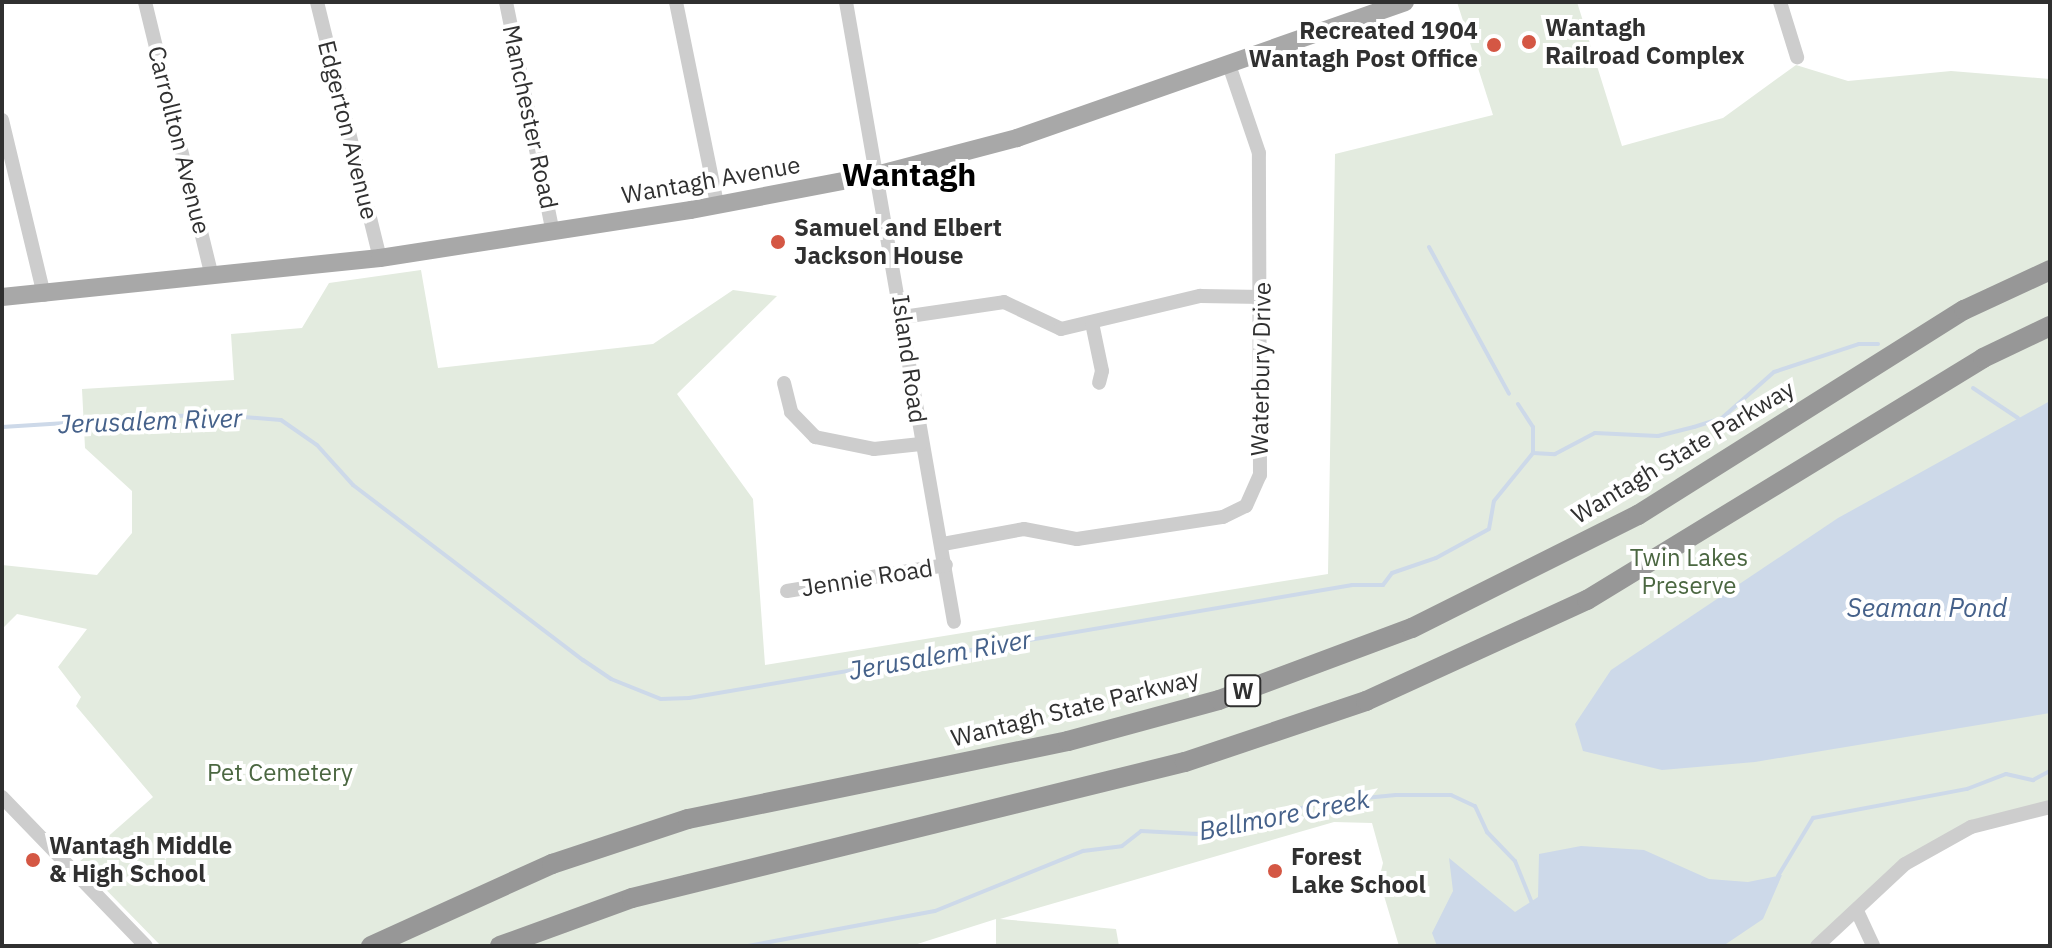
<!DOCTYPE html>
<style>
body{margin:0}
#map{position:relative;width:2052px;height:948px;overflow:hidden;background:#fff;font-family:"IBM Plex Sans",sans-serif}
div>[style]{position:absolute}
.green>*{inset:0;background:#e3ebdf}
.water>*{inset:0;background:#cdd9e9}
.stream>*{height:4px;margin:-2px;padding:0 2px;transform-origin:2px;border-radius:2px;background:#cdd9e9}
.minor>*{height:14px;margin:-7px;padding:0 7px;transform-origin:7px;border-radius:7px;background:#cdcdcd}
.major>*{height:18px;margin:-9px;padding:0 9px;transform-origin:9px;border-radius:9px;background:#a8a8a8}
.highway>*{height:20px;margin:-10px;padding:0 10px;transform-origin:10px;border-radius:10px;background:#979797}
.dots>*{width:22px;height:22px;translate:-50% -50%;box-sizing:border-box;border:4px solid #fff;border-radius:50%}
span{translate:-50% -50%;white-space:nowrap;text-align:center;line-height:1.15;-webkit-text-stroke:8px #fff;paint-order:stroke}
.shield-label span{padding:2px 6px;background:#fff;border:2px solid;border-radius:6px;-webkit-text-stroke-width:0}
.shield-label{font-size:22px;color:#303030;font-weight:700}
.poi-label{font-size:24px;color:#303030;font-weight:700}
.left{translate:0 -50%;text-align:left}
.right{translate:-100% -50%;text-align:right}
.street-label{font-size:24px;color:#303030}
.park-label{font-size:24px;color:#4b6741}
.water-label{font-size:26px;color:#45618a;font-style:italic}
.district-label{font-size:32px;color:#000;font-weight:700}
.frame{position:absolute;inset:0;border:4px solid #303030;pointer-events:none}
</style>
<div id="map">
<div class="green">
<i style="clip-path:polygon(1457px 2px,1577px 2px,1622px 146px,1723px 118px,1796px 65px,1848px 81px,1951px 71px,2050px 79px,2050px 802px,1964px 825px,1859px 901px,1809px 946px,1399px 946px,1379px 879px,1383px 863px,1372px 823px,1334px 822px,1000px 919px,1116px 929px,1119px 946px,996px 946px,996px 919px,911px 946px,161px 946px,79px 862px,153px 797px,76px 706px,81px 697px,58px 667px,87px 629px,17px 614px,2px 629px,2px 565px,97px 575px,132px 533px,132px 491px,85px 448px,82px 389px,234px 380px,231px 334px,302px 328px,329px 283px,421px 270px,438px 368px,653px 344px,733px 290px,777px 296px,677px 394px,753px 499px,765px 665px,1328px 574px,1335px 154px,1493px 115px)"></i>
</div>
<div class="water">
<i style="clip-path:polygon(2050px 401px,2050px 713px,1755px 762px,1662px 770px,1583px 751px,1575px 724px,1611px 670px,1838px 518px)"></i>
<i style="clip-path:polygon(1581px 846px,1644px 850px,1709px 879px,1748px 882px,1782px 875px,1763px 919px,1723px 946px,1437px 946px,1432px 933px,1453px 891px,1449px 858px,1515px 912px,1538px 897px,1539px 854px)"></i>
</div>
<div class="stream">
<i style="left:1429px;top:247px;width:167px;rotate:61.4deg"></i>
<i style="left:1973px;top:388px;width:54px;rotate:33.7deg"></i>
<i style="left:1518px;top:404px;width:27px;rotate:57deg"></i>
<i style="left:1533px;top:427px;width:26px;rotate:90deg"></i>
<i style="left:2px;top:427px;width:204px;rotate:-3.6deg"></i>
<i style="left:206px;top:414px;width:75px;rotate:4.6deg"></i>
<i style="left:281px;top:420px;width:44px;rotate:34.8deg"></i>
<i style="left:317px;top:445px;width:54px;rotate:48deg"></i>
<i style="left:353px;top:485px;width:289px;rotate:37.3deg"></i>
<i style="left:583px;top:660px;width:34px;rotate:34deg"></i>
<i style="left:611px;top:679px;width:54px;rotate:21.8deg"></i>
<i style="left:661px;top:699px;width:28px;rotate:-2deg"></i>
<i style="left:689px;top:698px;width:673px;rotate:-9.67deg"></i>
<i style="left:1352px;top:585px;width:31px"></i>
<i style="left:1383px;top:585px;width:15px;rotate:-53deg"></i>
<i style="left:1392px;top:573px;width:46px;rotate:-18.8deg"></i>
<i style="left:1436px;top:558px;width:60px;rotate:-28.7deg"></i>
<i style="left:1489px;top:529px;width:28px;rotate:-80deg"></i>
<i style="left:1494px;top:501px;width:62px;rotate:-50.9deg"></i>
<i style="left:1533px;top:453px;width:22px;rotate:3deg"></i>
<i style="left:1555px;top:454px;width:45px;rotate:-27.7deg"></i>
<i style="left:1595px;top:433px;width:63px;rotate:2.7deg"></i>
<i style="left:1658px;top:436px;width:37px;rotate:-14deg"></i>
<i style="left:1694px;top:427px;width:29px;rotate:-18deg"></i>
<i style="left:1722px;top:418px;width:69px;rotate:-41.5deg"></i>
<i style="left:1774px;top:372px;width:89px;rotate:-18.2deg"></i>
<i style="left:1859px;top:344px;width:19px"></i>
<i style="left:1778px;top:876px;width:68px;rotate:-58.9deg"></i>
<i style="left:1813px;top:818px;width:157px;rotate:-10.7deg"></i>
<i style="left:1967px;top:789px;width:42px;rotate:-21deg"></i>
<i style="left:2006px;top:774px;width:28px;rotate:13deg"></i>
<i style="left:2033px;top:780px;width:19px;rotate:-28deg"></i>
<i style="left:748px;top:946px;width:190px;rotate:-10.6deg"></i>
<i style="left:935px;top:911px;width:160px;rotate:-22.1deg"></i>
<i style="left:1083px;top:851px;width:39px;rotate:-7deg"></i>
<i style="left:1122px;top:846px;width:24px;rotate:-38deg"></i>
<i style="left:1141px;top:831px;width:57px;rotate:3deg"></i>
<i style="left:1198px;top:834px;width:131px;rotate:-14.1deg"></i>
<i style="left:1325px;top:802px;width:71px;rotate:-5.6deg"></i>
<i style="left:1396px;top:795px;width:55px"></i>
<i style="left:1451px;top:795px;width:26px;rotate:25deg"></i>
<i style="left:1475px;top:806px;width:29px;rotate:65deg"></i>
<i style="left:1487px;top:832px;width:40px;rotate:46deg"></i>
<i style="left:1515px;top:861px;width:45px;rotate:68deg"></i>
</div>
<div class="minor">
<i style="left:145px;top:2px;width:283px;rotate:76.3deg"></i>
<i style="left:317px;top:2px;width:264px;rotate:76.2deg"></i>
<i style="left:506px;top:2px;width:235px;rotate:78.5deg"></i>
<i style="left:676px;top:2px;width:206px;rotate:78.5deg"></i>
<i style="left:846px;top:2px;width:629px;rotate:80.12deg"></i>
<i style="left:1780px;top:2px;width:58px;rotate:72.8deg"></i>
<i style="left:2px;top:120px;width:180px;rotate:76.5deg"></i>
<i style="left:903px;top:317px;width:102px;rotate:-8.4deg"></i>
<i style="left:1004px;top:302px;width:63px;rotate:25.3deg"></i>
<i style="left:1061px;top:329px;width:143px;rotate:-13.4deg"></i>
<i style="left:1200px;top:296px;width:63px;rotate:0.9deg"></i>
<i style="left:1092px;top:323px;width:49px;rotate:78.2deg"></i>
<i style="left:1102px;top:371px;width:12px;rotate:104deg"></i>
<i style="left:784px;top:383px;width:30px;rotate:76deg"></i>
<i style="left:791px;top:412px;width:35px;rotate:46deg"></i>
<i style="left:815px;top:437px;width:60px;rotate:11.5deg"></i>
<i style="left:874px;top:449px;width:47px;rotate:-6.1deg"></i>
<i style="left:943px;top:544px;width:82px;rotate:-10.5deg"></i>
<i style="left:1024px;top:529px;width:54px;rotate:10.7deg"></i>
<i style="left:1077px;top:539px;width:148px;rotate:-8.6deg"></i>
<i style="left:1223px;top:517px;width:25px;rotate:-26deg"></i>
<i style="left:1246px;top:506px;width:34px;rotate:-66deg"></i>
<i style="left:1260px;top:475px;width:322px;rotate:-90.2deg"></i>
<i style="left:1259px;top:153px;width:90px;rotate:-108.8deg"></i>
<i style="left:787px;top:591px;width:161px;rotate:-9.3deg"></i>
<i style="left:2px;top:797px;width:207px;rotate:46deg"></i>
<i style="left:1857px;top:911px;width:38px;rotate:65deg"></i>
<i style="left:1817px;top:946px;width:120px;rotate:-43deg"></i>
<i style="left:1905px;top:864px;width:76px;rotate:-29.3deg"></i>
<i style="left:1971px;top:827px;width:81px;rotate:-14.2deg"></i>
</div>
<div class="major">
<i style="left:2px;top:297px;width:380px;rotate:-5.9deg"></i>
<i style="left:380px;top:258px;width:315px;rotate:-8.8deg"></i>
<i style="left:691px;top:210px;width:192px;rotate:-10.8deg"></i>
<i style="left:880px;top:174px;width:142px;rotate:-14.7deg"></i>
<i style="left:1017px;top:138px;width:411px;rotate:-19.3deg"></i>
</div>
<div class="highway">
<i style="left:371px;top:946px;width:199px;rotate:-24.4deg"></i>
<i style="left:552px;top:864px;width:143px;rotate:-18.3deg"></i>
<i style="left:688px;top:819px;width:388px;rotate:-11.6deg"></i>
<i style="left:1068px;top:741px;width:156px;rotate:-15.2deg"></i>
<i style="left:1219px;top:700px;width:206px;rotate:-20.5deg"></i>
<i style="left:1412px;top:628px;width:253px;rotate:-26.6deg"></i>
<i style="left:1638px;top:515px;width:385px;rotate:-32.2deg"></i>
<i style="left:1964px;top:310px;width:95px;rotate:-24.9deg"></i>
<i style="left:500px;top:946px;width:140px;rotate:-20deg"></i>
<i style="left:632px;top:898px;width:569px;rotate:-13.82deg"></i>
<i style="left:1185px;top:762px;width:191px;rotate:-18.6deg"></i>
<i style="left:1366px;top:701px;width:243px;rotate:-24.6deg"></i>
<i style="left:1587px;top:600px;width:464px;rotate:-31.4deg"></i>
<i style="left:1983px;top:358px;width:74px;rotate:-25.5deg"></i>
</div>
<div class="dots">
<i style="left:1529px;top:42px;background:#d45744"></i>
<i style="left:1494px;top:45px;background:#d45744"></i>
<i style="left:778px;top:242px;background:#d45744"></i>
<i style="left:33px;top:860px;background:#d45744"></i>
<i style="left:1275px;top:871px;background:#d45744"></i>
</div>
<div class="shield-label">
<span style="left:1243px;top:691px">W</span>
</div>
<div class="poi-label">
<span class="left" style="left:1545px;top:42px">Wantagh<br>Railroad Complex</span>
<span class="right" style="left:1478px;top:45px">Recreated 1904<br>Wantagh Post Office</span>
<span class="left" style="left:794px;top:242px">Samuel and Elbert<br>Jackson House</span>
<span class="left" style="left:49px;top:860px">Wantagh Middle<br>&amp; High School</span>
<span class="left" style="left:1291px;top:871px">Forest<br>Lake School</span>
</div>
<div class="street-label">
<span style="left:530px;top:117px;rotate:78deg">Manchester Road</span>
<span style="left:348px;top:130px;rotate:76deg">Edgerton Avenue</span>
<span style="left:179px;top:140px;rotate:76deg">Carrollton Avenue</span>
<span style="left:711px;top:180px;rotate:-10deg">Wantagh Avenue</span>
<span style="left:909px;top:359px;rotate:82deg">Island Road</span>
<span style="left:1261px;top:369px;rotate:-89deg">Waterbury Drive</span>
<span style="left:1683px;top:452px;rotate:-31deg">Wantagh State Parkway</span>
<span style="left:867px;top:578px;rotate:-9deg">Jennie Road</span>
<span style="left:1075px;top:708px;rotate:-14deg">Wantagh State Parkway</span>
</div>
<div class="park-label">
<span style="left:1689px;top:572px">Twin Lakes<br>Preserve</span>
<span style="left:280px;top:773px">Pet Cemetery</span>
</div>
<div class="water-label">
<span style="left:150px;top:421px;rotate:-2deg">Jerusalem River</span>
<span style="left:1927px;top:608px">Seaman Pond</span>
<span style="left:940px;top:655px;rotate:-10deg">Jerusalem River</span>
<span style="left:1284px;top:815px;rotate:-11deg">Bellmore Creek</span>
</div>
<div class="district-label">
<span style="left:909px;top:174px">Wantagh</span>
</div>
<div class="frame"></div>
</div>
